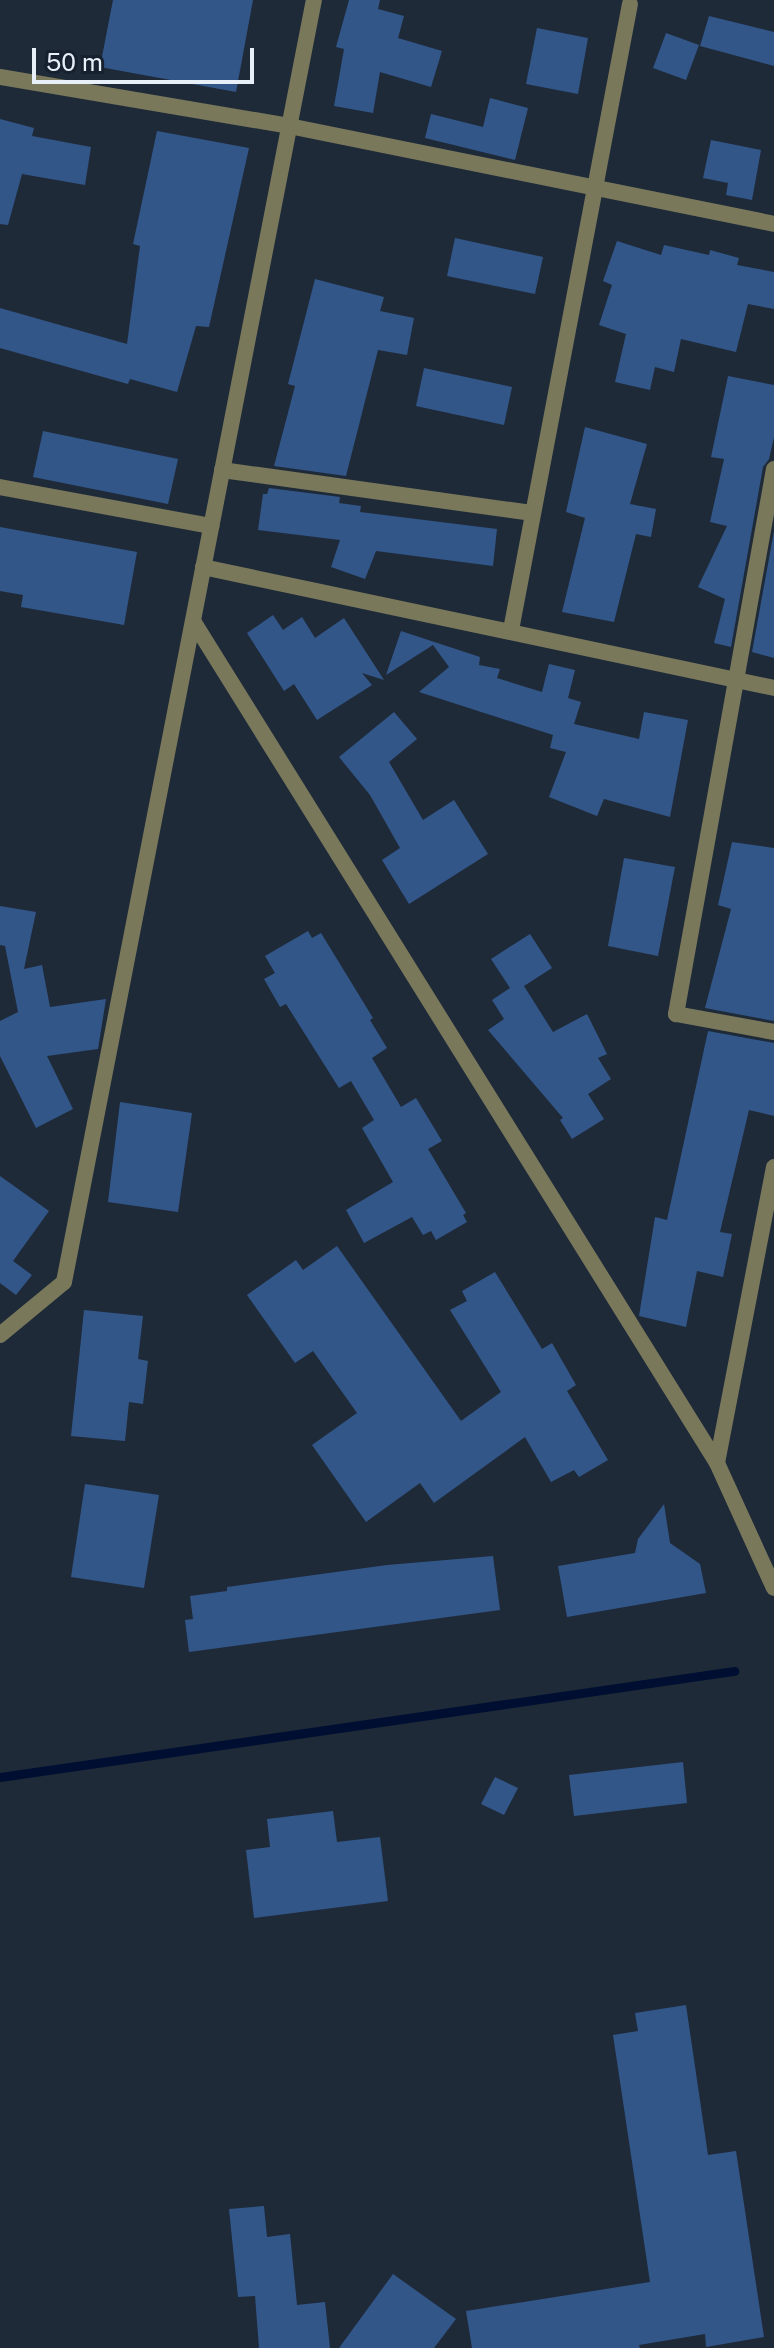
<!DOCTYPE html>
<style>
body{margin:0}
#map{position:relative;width:774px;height:2348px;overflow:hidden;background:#1f2a39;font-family:"Public Sans",sans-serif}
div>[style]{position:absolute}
.stream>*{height:9px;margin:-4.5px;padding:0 4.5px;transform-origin:4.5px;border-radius:4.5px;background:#000f31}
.building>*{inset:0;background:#325688}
.street>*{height:16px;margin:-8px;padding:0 8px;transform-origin:8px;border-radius:8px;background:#79785b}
span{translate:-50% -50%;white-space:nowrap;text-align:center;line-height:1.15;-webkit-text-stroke:7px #16202f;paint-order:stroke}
.scale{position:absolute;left:32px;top:48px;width:222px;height:36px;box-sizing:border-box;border:4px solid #e7eff9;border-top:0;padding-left:10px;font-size:24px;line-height:28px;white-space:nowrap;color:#e7eff9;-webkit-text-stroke:6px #16202f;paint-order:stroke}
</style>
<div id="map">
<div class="stream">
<i style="left:0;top:1777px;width:742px;rotate:-8.22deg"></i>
</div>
<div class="building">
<i style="clip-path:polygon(113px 0,253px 0,236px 92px,100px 67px)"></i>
<i style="clip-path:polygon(349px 0,380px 0,378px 9px,404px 16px,398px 38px,442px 51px,431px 87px,380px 72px,373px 113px,334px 106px,344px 49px,336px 47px)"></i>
<i style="clip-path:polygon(709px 16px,774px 32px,774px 66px,700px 46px)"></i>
<i style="clip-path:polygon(537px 28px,588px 38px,578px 94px,526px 84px)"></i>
<i style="clip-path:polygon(666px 33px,699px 45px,686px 80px,653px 68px)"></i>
<i style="clip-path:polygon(490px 98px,528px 108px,515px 160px,425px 138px,431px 114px,483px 127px)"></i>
<i style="clip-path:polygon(0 119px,34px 128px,32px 136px,91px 147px,85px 185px,22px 174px,8px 225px,0 224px)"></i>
<i style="clip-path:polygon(157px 131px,249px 148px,209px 327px,196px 326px,177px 392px,130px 379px,128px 384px,0 348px,0 308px,127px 344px,140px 246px,133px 244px)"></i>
<i style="clip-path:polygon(711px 140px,761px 150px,752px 200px,726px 195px,728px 183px,703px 178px)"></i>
<i style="clip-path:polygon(455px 238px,543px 257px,535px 294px,447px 276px)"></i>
<i style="clip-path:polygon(617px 241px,661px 255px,664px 245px,709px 255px,710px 250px,739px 258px,737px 265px,774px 272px,774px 309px,748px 304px,736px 352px,681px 339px,674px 372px,655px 367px,650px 390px,615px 382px,626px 334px,599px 325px,612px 285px,603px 281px)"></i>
<i style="clip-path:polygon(315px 279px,384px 297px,380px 311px,414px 318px,407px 355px,378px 350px,346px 476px,274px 466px,295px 386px,288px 384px)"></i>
<i style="clip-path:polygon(424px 368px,512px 387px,504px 425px,416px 406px)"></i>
<i style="clip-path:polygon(728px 376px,774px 385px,774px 437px,769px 459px,763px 467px,731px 647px,714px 643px,725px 599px,698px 587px,727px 526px,710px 522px,724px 459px,711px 457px)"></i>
<i style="clip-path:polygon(585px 427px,647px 444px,630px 504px,656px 509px,651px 537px,636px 534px,614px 622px,562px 612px,585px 518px,566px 512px)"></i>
<i style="clip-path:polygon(43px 431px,178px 459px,168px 504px,33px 477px)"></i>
<i style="clip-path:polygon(269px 488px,340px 497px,339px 503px,361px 506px,360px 512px,497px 529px,493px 566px,376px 551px,365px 579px,331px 567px,340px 540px,258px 530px,263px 494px,267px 494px)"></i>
<i style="clip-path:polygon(0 527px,137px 552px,124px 625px,21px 607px,23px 595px,0 591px)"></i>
<i style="clip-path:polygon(774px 531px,774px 658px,752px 652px)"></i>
<i style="clip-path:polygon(273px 615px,283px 630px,302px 617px,315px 638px,344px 618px,384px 680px,362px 673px,372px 685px,317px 720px,294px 684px,284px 691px,247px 633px)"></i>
<i style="clip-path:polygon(401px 631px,480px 657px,479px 665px,500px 669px,497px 678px,542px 692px,549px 664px,575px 670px,568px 698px,581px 702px,574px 724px,639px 739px,644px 712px,688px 720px,670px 817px,604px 799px,597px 816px,549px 797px,566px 752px,550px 748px,553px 735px,419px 692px,449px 667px,433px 645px,386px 675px)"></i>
<i style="clip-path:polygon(394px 712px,417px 739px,389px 762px,423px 820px,454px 800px,488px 854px,409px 904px,382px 860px,400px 848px,370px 795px,339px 757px)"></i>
<i style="clip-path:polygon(732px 842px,774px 848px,774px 1021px,705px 1008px,731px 909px,718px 905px)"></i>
<i style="clip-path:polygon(624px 858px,675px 867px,658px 956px,608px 946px)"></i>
<i style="clip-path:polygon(0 906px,36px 912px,24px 969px,42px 965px,50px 1007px,106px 999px,98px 1049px,47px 1056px,73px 1109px,36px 1128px,0 1056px,0 1021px,18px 1012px,5px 946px,0 945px)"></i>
<i style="clip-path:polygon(308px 931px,312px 938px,321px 933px,373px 1018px,370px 1020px,387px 1048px,372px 1058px,401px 1107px,416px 1098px,442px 1141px,428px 1149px,466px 1213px,463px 1215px,467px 1222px,436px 1240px,431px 1231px,423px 1235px,412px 1217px,364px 1243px,346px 1210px,393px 1182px,362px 1128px,374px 1120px,351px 1081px,339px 1088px,286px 1004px,280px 1007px,264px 979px,275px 973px,265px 956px)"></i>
<i style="clip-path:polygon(530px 934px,552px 968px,524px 986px,553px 1032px,587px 1014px,607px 1054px,598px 1058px,611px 1079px,588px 1094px,604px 1119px,572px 1139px,560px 1120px,563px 1118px,488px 1030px,504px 1019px,492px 1000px,510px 988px,491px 959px)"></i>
<i style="clip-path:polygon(708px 1031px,774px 1043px,774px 1116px,749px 1110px,720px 1232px,732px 1234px,723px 1277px,697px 1271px,686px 1327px,639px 1316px,655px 1217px,667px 1220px)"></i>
<i style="clip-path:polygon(120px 1102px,192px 1113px,178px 1212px,108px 1202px)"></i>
<i style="clip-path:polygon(0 1176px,49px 1211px,13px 1261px,32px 1275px,16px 1295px,0 1283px)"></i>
<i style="clip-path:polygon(337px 1246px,461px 1421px,501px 1392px,450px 1310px,467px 1301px,462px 1291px,495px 1272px,542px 1349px,552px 1343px,576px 1385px,567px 1391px,608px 1460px,579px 1477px,574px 1470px,551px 1482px,525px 1437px,434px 1503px,420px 1483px,366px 1522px,312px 1445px,357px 1413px,313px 1351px,295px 1363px,247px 1295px,296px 1260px,303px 1270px)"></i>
<i style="clip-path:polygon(84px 1310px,143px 1316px,138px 1359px,148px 1361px,143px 1404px,129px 1402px,125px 1441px,71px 1436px)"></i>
<i style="clip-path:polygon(85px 1484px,159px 1495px,144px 1588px,71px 1577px)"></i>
<i style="clip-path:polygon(664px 1504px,670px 1543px,700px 1564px,706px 1593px,567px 1617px,558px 1566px,635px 1553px,638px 1539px)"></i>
<i style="clip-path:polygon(493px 1556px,500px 1610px,189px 1652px,185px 1620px,193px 1619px,190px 1596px,227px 1591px,227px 1587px,387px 1565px)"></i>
<i style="clip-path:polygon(683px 1762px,687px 1803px,574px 1816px,569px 1775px)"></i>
<i style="clip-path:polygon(495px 1777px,518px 1788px,504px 1815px,481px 1804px)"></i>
<i style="clip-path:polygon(333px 1811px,337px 1842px,380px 1837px,388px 1901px,254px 1918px,246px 1850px,270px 1847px,267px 1819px)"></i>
<i style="clip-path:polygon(686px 2005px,708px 2155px,736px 2151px,764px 2337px,706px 2347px,705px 2334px,639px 2345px,640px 2348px,472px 2348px,466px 2311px,650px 2282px,613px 2035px,638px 2031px,635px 2013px)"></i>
<i style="clip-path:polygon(264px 2206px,267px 2237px,290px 2234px,297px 2305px,325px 2302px,330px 2348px,259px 2348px,255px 2296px,238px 2297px,229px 2209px)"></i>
<i style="clip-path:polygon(393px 2274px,456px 2319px,434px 2348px,339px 2348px)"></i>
</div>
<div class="street">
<i style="left:0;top:77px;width:293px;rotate:9.6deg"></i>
<i style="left:289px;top:126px;width:495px;rotate:11.4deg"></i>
<i style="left:774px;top:469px;width:554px;rotate:100.19deg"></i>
<i style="left:676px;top:1014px;width:100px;rotate:10.4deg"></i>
<i style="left:222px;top:470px;width:314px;rotate:7.9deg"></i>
<i style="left:0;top:487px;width:215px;rotate:10.5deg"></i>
<i style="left:203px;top:567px;width:584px;rotate:11.96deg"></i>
<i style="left:193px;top:621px;width:992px;rotate:58.1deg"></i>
<i style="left:511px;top:630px;width:637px;rotate:-79.24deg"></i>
<i style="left:774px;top:1167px;width:301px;rotate:100.9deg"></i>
<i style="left:717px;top:1463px;width:137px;rotate:65.5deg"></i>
<i style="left:0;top:1335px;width:83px;rotate:-39.6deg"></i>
<i style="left:64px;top:1282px;width:1306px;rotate:-78.97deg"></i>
</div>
<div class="scale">50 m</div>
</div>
